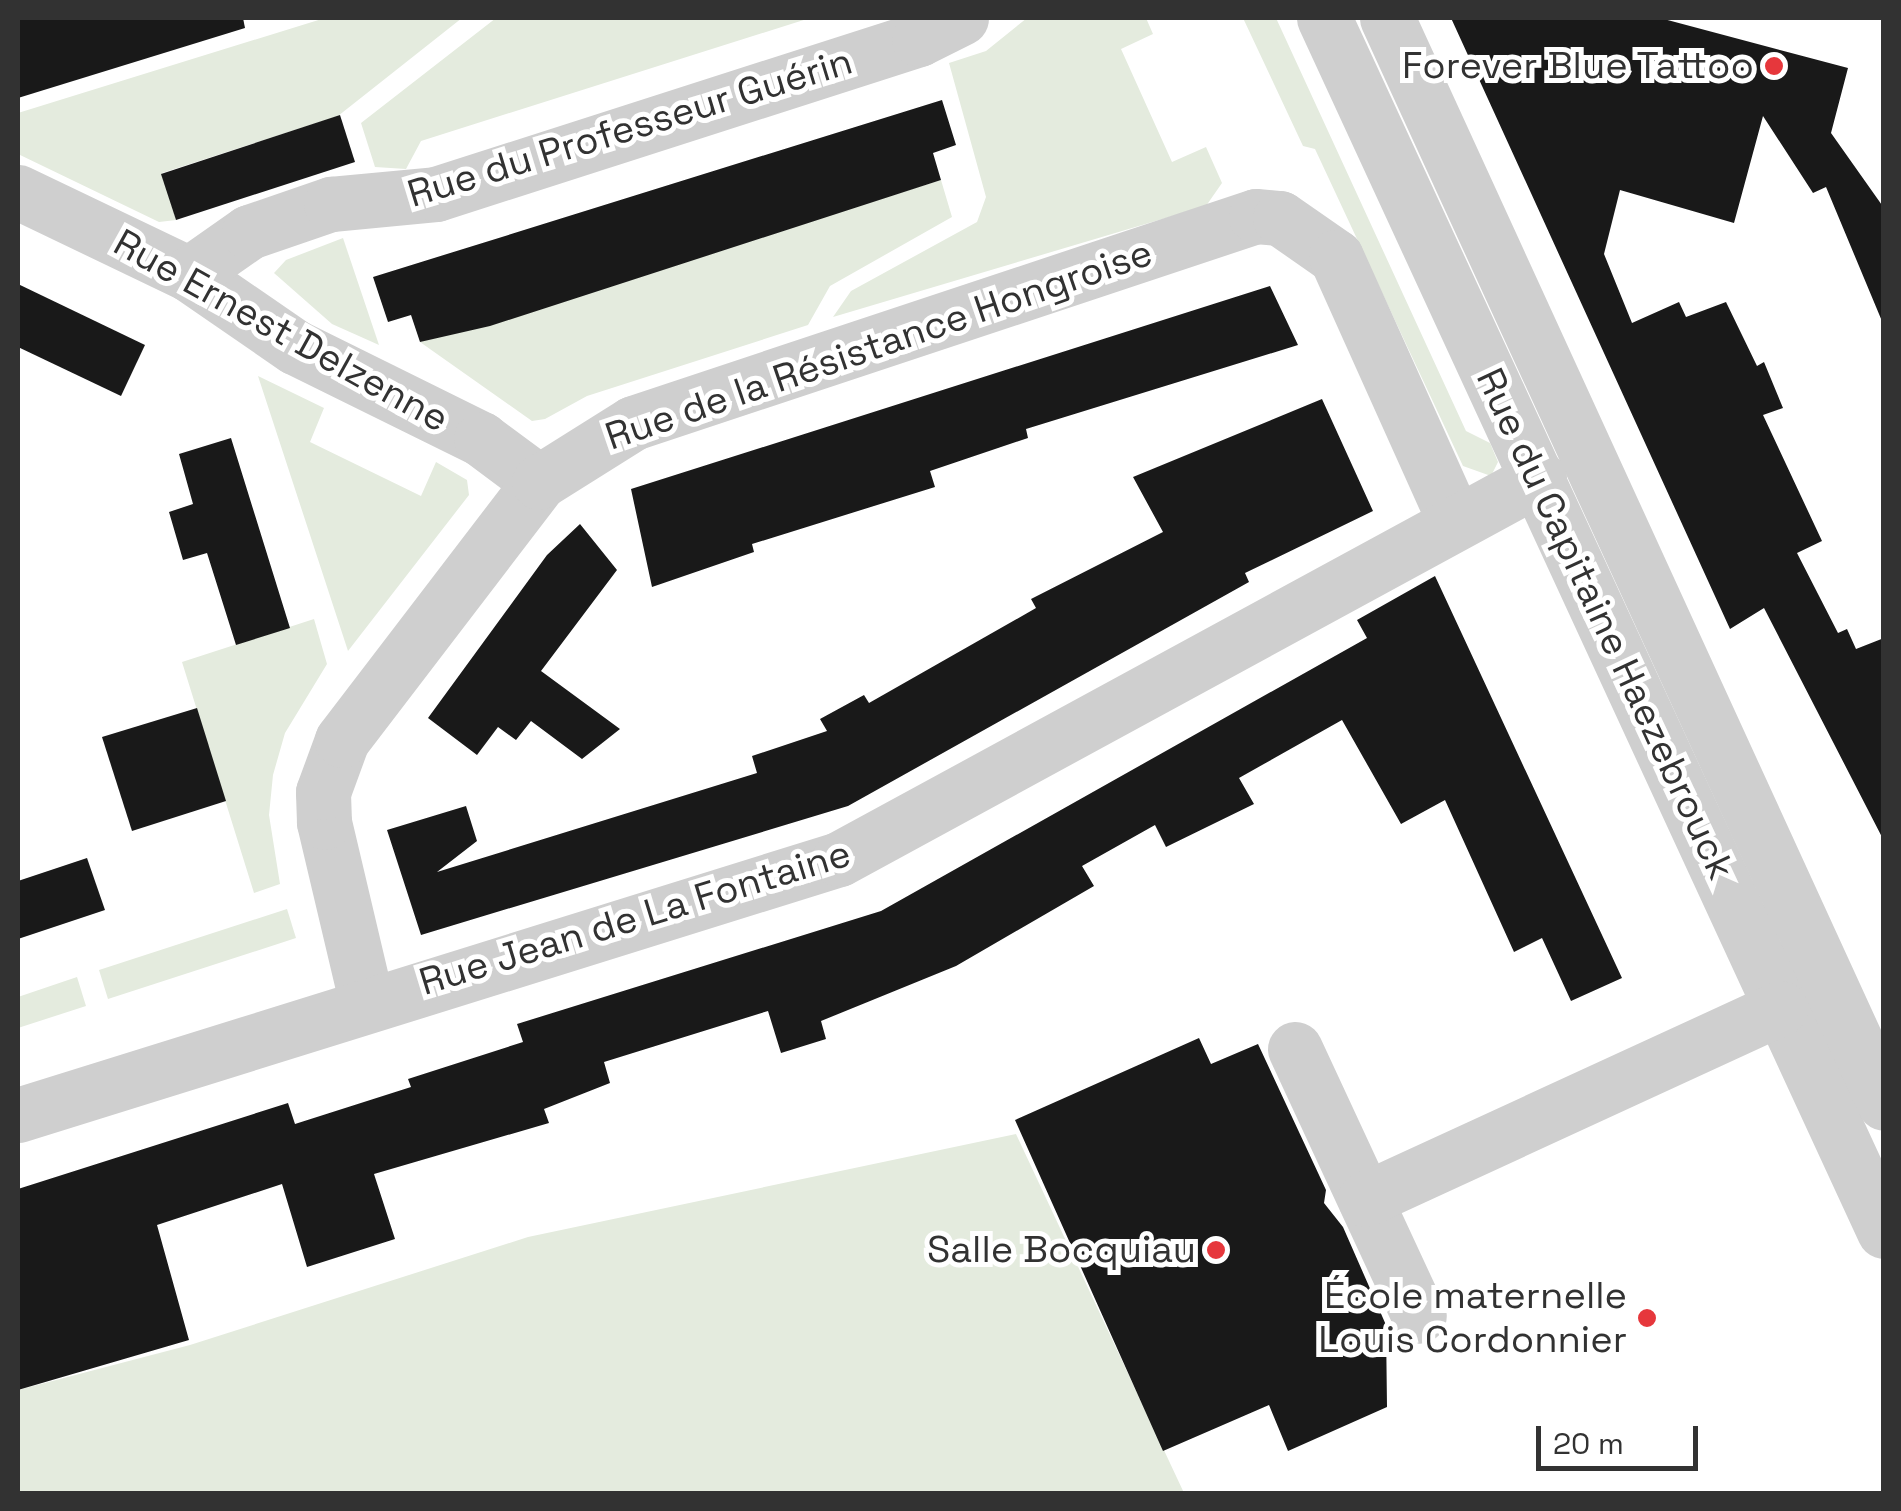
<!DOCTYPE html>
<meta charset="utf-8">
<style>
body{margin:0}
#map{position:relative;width:1901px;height:1511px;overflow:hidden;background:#fff;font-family:"Space Grotesk",sans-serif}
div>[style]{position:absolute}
.green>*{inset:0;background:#e4ebde}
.building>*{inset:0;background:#191919}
.minor>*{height:55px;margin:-27.5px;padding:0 27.5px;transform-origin:27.5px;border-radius:27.5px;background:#cfcfcf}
.dots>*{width:28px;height:28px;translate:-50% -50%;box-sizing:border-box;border:5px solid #fff;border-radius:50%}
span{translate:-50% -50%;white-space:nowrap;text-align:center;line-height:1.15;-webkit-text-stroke:10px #fff;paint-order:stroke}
.poi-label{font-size:38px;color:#323232}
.right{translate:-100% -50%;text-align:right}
.street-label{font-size:38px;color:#323232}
.frame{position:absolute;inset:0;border:20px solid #323232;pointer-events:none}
.scale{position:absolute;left:1536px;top:1426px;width:162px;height:45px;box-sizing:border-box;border:5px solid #323232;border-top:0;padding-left:12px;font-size:30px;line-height:35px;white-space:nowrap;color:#323232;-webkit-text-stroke:8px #fff;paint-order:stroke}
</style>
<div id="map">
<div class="green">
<i style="clip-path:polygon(325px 18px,462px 18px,338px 116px,162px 173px,176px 220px,159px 222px,18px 154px,18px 113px)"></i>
<i style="clip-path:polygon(496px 18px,810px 18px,421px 141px,406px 169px,375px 167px,361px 123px)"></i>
<i style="clip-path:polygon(1027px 18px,1146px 18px,1153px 34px,1121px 49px,1172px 162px,1206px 147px,1222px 183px,1206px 206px,833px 317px,851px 291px,977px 222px,986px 197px,949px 63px,986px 51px)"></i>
<i style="clip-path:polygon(1243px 18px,1276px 18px,1466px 431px,1490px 443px,1498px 462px,1491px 476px,1463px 466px,1315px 149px,1303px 146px)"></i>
<i style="clip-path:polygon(941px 180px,952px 217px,830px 286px,808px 325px,587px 396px,545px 419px,532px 421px,420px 342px)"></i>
<i style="clip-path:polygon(343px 238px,379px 345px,332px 324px,274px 273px,286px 260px)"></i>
<i style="clip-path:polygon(258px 376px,324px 408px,310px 442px,421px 496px,436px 462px,467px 480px,469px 495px,348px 651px)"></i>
<i style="clip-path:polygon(314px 619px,327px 664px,285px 733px,273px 775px,269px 815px,280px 884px,254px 893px,182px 662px)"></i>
<i style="clip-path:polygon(287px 909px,296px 938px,108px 999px,99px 970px)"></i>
<i style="clip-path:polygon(77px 977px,86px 1006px,18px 1028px,18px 997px)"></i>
<i style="clip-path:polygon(1016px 1134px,1184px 1493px,18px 1494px,18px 1390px,190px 1345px,528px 1237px)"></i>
</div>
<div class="building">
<i style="clip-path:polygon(18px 18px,243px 18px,245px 28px,18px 98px)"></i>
<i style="clip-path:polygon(1451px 18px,1660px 18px,1848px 68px,1831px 133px,1884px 208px,1884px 326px,1826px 187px,1813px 193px,1763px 116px,1734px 223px,1620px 190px,1604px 254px,1632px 323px,1679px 302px,1686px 317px,1726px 302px,1757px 366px,1764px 362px,1783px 408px,1763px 415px,1822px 541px,1797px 553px,1838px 633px,1847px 629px,1856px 649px,1884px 638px,1884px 841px,1764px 608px,1730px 629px)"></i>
<i style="clip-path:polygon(942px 100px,956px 145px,933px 153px,941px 180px,490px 326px,420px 342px,411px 315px,388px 322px,373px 277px)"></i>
<i style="clip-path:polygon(340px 115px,355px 162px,176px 220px,161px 174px)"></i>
<i style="clip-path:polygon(18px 284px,145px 345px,121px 396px,18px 347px)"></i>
<i style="clip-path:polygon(1270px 286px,1298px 345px,1026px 429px,1028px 438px,930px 471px,935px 487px,752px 544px,754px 552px,652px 587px,631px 489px)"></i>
<i style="clip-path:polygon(1322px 399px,1373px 511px,1245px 573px,1249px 582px,848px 806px,421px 935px,387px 830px,466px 806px,477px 841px,437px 872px,757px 773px,752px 756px,827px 731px,820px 719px,864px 695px,869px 703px,1036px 608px,1031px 599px,1163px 532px,1133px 477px)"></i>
<i style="clip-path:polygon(231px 438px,290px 628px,236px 645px,207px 553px,183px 560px,169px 512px,193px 504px,179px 454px)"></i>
<i style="clip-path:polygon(580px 524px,617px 570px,541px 671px,620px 729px,582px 759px,531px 721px,516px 740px,498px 727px,477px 755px,428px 718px,547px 555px)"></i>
<i style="clip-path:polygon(1435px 576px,1622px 978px,1571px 1001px,1542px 938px,1514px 952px,1445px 800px,1401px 824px,1342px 720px,1239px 778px,1254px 804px,1166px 847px,1155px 825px,1082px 866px,1094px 886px,956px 966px,821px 1021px,826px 1039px,781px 1053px,768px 1011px,604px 1062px,610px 1083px,544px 1109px,549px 1123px,374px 1174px,395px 1239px,307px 1267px,282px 1184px,157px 1225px,189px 1340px,18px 1390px,18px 1189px,288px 1103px,295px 1124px,411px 1087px,408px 1079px,523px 1042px,517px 1024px,881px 911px,1367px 638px,1357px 620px)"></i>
<i style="clip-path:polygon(197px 708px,226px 801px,132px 831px,102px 737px)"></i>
<i style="clip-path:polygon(87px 858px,105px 910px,18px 939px,18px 881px)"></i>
<i style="clip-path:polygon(1199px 1038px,1211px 1064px,1258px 1044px,1326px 1190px,1324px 1203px,1343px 1227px,1386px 1325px,1387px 1407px,1288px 1451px,1269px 1405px,1163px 1451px,1015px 1120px)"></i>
</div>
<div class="minor">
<i style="left:1324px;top:18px;width:1336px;rotate:65.22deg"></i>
<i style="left:1387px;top:18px;width:1193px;rotate:65.39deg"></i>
<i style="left:18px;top:192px;width:190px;rotate:25.6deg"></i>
<i style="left:189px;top:274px;width:129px;rotate:34.6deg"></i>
<i style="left:295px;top:347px;width:208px;rotate:26.3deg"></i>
<i style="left:481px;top:439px;width:72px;rotate:36.6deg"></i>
<i style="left:189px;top:274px;width:73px;rotate:-35deg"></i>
<i style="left:249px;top:232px;width:87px;rotate:-18.9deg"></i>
<i style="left:331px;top:204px;width:105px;rotate:-5.4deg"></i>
<i style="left:436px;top:194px;width:507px;rotate:-17.79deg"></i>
<i style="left:919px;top:39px;width:47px;rotate:-26.6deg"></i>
<i style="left:366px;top:1000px;width:183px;rotate:-103.3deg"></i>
<i style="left:324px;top:822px;width:30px;rotate:-92deg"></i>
<i style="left:323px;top:792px;width:55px;rotate:-69.9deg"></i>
<i style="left:342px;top:740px;width:325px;rotate:-52.6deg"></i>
<i style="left:539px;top:482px;width:111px;rotate:-32.1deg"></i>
<i style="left:633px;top:423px;width:656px;rotate:-18.38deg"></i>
<i style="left:1256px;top:216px;width:24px;rotate:5deg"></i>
<i style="left:1280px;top:218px;width:68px;rotate:34.9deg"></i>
<i style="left:1336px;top:257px;width:290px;rotate:65.8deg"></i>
<i style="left:1295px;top:1049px;width:294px;rotate:65.1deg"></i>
<i style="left:18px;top:1115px;width:860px;rotate:-17.32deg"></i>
<i style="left:839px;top:859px;width:797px;rotate:-28.56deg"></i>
<i style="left:1365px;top:1199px;width:457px;rotate:-24.7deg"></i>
</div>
<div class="dots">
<i style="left:1774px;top:66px;background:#e6373c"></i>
<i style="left:1216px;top:1250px;background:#e6373c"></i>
<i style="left:1647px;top:1318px;background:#e6373c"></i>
</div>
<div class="poi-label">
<span class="right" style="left:1754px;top:66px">Forever Blue Tattoo</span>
<span class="right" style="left:1196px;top:1250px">Salle Bocquiau</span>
<span class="right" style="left:1627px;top:1318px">École maternelle<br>Louis Cordonnier</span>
</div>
<div class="street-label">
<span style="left:630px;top:128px;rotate:-17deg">Rue du Professeur Guérin</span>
<span style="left:281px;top:331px;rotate:29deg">Rue Ernest Delzenne</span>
<span style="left:879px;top:345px;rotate:-19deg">Rue de la Résistance Hongroise</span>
<span style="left:1605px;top:624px;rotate:65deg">Rue du Capitaine Haezebrouck</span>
<span style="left:635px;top:918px;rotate:-17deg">Rue Jean de La Fontaine</span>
</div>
<div class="frame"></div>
<div class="scale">20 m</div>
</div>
